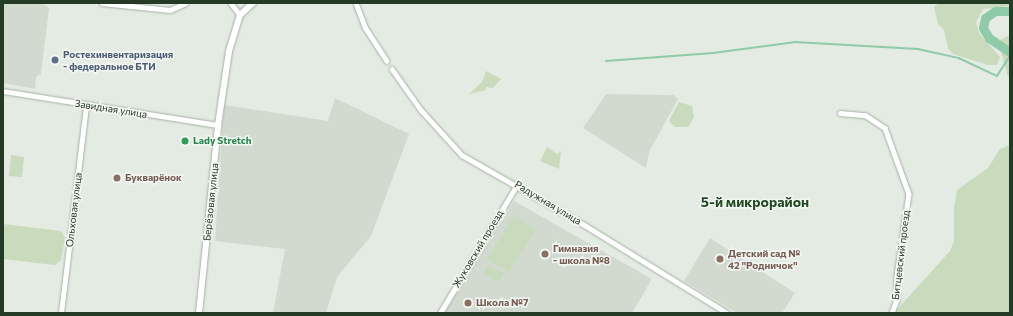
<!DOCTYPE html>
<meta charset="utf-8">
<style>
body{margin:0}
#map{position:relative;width:1013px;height:316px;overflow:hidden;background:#e3ebe2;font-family:Commissioner,sans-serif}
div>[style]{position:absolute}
.built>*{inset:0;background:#d2dad0}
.green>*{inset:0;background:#cadabd}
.stream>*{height:1.5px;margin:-0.75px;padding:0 0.75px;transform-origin:0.75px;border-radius:0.75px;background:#8fcaa9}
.river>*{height:9px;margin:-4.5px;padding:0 4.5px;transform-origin:4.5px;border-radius:4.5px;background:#8fcaa9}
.roads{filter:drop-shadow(0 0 1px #a6b2a5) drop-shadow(0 0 1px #a6b2a5)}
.street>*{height:4.5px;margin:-2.25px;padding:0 2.25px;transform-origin:2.25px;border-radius:2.25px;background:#fff}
.secondary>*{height:6px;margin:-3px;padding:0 3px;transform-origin:3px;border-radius:3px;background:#fff}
.dots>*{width:11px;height:11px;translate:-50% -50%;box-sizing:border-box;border:2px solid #f3f7f2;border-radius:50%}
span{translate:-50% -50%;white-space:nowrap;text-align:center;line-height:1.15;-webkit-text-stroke:3px #f3f7f2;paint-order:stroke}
.service-label{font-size:10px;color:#4e5e75;font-weight:700}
.left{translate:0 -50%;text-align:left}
.street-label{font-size:10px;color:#243a24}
.leisure-label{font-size:10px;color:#27864d;font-weight:700}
.education-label{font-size:10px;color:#785e54;font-weight:700}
.district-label{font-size:14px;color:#224a23;font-weight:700}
.frame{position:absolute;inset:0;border:4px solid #243a24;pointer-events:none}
</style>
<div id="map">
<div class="built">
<i style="clip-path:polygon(3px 3px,42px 3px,49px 8px,41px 74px,36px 77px,35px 89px,3px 83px)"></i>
<i style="clip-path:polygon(606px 94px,674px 95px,678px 99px,649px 152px,646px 168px,583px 128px)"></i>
<i style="clip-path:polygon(335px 98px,409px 134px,371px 236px,337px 277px,326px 313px,273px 313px,285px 249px,215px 241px,224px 105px,328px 121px)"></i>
<i style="clip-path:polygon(514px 201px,652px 279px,632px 313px,445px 313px)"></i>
<i style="clip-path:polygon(710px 238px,795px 293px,782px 313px,737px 313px,684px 281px)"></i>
</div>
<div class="green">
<i style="clip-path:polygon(939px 3px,1010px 3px,1010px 6px,983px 9px,976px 22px,979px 33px,1000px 57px,997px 65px,988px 65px,953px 54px,948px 48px,944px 30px,938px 24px,934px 7px)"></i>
<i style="clip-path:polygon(1010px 35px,1010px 76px,1008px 77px,998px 41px)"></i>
<i style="clip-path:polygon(486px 71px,501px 79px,493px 88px,486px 87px,486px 90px,469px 94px,482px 82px)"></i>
<i style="clip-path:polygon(679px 102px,692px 106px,694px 117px,688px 127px,675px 127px,669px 121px)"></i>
<i style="clip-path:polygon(1010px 145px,1010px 313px,894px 313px,950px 251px,954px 241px,954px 208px,957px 190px,988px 168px,1000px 149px)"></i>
<i style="clip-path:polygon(547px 147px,557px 154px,561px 151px,559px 169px,540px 161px)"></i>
<i style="clip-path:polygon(11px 155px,24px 157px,22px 177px,9px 176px)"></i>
<i style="clip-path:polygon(514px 216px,536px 229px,509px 273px,487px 259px)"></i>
<i style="clip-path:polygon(3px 224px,61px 231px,65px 238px,61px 260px,55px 265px,3px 259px)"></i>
<i style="clip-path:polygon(488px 265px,504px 273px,499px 282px,483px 273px)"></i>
</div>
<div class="stream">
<i style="left:606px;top:61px;width:107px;rotate:-4.3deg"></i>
<i style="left:713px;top:53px;width:83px;rotate:-7.6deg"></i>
<i style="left:795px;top:42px;width:123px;rotate:3.3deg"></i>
<i style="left:918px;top:49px;width:42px;rotate:12.4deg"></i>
<i style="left:959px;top:58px;width:42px;rotate:25.3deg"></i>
<i style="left:997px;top:76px;width:24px;rotate:-57deg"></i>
</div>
<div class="river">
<i style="left:1010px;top:11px;width:15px;rotate:180deg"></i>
<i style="left:995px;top:11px;width:12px;rotate:145deg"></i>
<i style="left:985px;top:18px;width:10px;rotate:101deg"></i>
<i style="left:983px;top:28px;width:12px;rotate:59deg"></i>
<i style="left:989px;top:38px;width:25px;rotate:34deg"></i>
</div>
<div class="roads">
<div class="street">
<i style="left:102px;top:3px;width:68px;rotate:5.9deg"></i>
<i style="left:170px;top:10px;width:17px;rotate:-24deg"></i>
<i style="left:231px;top:3px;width:15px;rotate:53deg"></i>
<i style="left:356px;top:3px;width:26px;rotate:69deg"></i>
<i style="left:365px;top:27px;width:40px;rotate:57.1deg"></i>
<i style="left:392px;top:69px;width:50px;rotate:54.7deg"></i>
<i style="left:421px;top:110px;width:61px;rotate:47.7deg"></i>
<i style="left:462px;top:155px;width:139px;rotate:29.7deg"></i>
<i style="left:583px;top:224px;width:169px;rotate:31.7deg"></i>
<i style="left:3px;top:91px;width:218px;rotate:9deg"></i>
<i style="left:840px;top:113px;width:25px;rotate:5deg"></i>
<i style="left:865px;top:115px;width:24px;rotate:33deg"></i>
<i style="left:885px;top:128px;width:70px;rotate:70deg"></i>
<i style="left:909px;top:194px;width:83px;rotate:98.3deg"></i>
<i style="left:897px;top:276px;width:24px;rotate:90deg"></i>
<i style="left:897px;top:300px;width:14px;rotate:111deg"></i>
<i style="left:61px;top:313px;width:209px;rotate:-83.1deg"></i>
<i style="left:440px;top:313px;width:149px;rotate:-59deg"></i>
</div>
<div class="secondary">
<i style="left:199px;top:313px;width:189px;rotate:-84.2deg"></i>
<i style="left:218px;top:125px;width:75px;rotate:-81.5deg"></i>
<i style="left:229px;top:51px;width:38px;rotate:-73deg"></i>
<i style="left:240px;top:15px;width:18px;rotate:-43deg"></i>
</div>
</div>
<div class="dots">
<i style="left:55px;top:60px;background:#5c6f8a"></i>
<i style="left:185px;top:141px;background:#2e9e5b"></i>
<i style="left:117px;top:178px;background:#8d6e63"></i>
<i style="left:545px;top:254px;background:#8d6e63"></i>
<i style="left:720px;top:259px;background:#8d6e63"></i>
<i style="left:468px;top:303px;background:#8d6e63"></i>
</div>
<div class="service-label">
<span class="left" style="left:63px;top:60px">Ростехинвентаризация<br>- федеральное БТИ</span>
</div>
<div class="street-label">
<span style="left:111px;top:109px;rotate:9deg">Завидная улица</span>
<span style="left:211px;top:202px;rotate:-84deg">Берёзовая улица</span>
<span style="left:548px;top:203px;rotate:31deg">Радужная улица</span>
<span style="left:74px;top:210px;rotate:-83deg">Ольховая улица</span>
<span style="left:478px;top:249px;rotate:-59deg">Жуковский проезд</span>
<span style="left:901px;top:255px;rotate:-83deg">Битцевский проезд</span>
</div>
<div class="leisure-label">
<span class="left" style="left:193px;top:141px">Lady Stretch</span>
</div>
<div class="education-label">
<span class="left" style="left:125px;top:178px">Букварёнок</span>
<span class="left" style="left:553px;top:254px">Гимназия<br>- школа №8</span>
<span class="left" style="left:728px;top:259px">Детский сад №<br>42 "Родничок"</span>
<span class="left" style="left:476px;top:303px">Школа №7</span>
</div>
<div class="district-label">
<span style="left:755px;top:202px">5-й микрорайон</span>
</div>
<div class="frame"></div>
</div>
